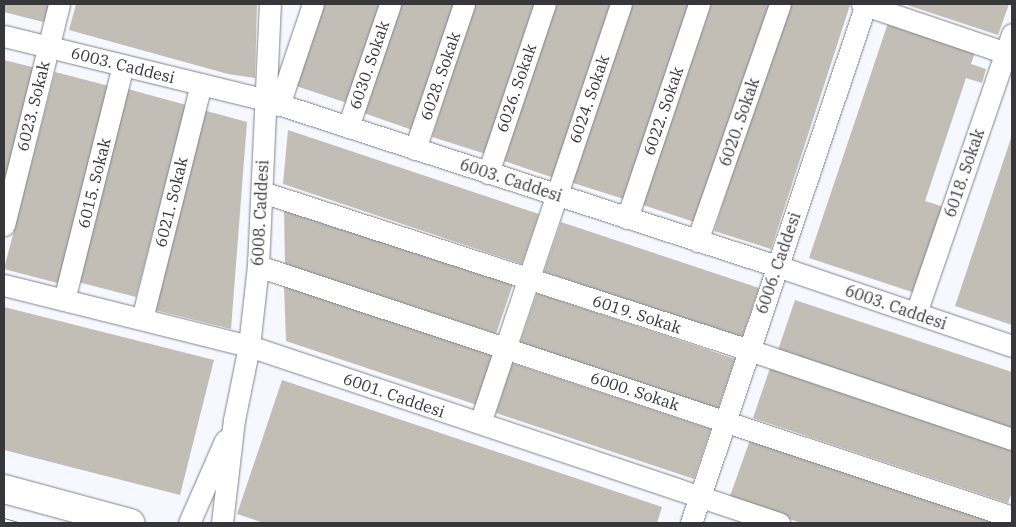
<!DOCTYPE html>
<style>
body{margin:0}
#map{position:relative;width:1016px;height:527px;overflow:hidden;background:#f6f7ff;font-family:"IBM Plex Serif",serif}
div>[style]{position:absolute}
.building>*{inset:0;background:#c2beb6}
.roads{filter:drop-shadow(0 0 1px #81828b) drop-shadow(0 0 1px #81828b)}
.minor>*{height:21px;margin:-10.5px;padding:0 10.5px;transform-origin:10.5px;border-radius:10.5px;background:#fff}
.trunk>*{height:28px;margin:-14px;padding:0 14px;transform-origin:14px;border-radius:14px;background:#fff}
.tram>*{height:1px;margin:-0.5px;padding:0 0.5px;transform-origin:0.5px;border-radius:0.5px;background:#69696e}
span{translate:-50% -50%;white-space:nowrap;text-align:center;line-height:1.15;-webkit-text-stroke:4px #fff;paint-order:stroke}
.street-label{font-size:16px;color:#37373b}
.frame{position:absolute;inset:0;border:5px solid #37373b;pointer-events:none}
</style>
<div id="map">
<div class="building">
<i style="clip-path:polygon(4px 4px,52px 4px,47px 23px,4px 12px)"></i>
<i style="clip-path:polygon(76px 4px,257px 4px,255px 78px,228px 74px,69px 30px)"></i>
<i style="clip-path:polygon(320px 4px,384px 4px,350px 104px,293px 85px)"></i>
<i style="clip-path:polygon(398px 4px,458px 4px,415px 131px,361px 112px)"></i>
<i style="clip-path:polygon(474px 4px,534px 4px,486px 154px,432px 137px)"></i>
<i style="clip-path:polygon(555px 4px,611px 4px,554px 178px,504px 161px)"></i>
<i style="clip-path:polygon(627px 4px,693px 4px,630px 201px,570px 182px)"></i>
<i style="clip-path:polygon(711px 4px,771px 4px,697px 223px,643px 205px)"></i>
<i style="clip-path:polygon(787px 4px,850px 5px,771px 249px,714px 231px)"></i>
<i style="clip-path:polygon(904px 4px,1009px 4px,998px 35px)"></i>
<i style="clip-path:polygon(889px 20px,976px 49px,971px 64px,986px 69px,982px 83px,966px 78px,925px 201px,944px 207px,915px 293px,809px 258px)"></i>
<i style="clip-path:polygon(4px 60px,40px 69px,4px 205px)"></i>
<i style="clip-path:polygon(55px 72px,113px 87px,61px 284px,4px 269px)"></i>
<i style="clip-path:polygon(128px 89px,186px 105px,136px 297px,78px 282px)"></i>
<i style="clip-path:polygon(203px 110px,247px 122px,231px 329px,151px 309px)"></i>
<i style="clip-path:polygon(288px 130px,539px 214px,522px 264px,283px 184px)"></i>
<i style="clip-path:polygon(1012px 135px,1012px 325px,955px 306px)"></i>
<i style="clip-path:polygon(284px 208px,513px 284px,496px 334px,285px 264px)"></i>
<i style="clip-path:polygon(561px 222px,759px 288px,742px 338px,544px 272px)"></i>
<i style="clip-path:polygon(284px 285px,493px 355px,477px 405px,286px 341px)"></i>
<i style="clip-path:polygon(537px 293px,735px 359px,718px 409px,520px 343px)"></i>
<i style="clip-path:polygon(795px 300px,1012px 372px,1012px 428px,778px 350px)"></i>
<i style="clip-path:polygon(4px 307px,214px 360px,180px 495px,4px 450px)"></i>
<i style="clip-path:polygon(512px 363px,711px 429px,694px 479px,496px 413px)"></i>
<i style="clip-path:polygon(770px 368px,1012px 448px,1012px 492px,1008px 503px,753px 418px)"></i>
<i style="clip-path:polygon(282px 380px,662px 507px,657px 523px,264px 523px,237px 514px)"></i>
<i style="clip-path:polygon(751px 437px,1009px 523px,801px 523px,729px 499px)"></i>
</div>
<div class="roads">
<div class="minor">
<i style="left:862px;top:4px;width:158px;rotate:18.8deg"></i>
<i style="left:4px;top:36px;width:270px;rotate:13.7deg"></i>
<i style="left:266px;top:100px;width:537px;rotate:18deg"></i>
<i style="left:777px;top:266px;width:248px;rotate:18.8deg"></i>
<i style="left:279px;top:105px;width:107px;rotate:-71.4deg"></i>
<i style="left:348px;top:127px;width:130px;rotate:-71.1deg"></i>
<i style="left:415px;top:149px;width:153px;rotate:-71.3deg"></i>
<i style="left:488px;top:173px;width:178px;rotate:-71.4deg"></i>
<i style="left:262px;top:192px;width:512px;rotate:17.97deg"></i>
<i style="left:749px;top:350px;width:278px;rotate:18.7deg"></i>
<i style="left:627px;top:218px;width:226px;rotate:-71.4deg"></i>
<i style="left:4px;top:225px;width:228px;rotate:-76deg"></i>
<i style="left:697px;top:241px;width:251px;rotate:-70.7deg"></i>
<i style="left:258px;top:266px;width:795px;rotate:18.41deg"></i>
<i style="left:4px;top:285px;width:252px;rotate:14deg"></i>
<i style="left:249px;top:346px;width:559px;rotate:18.47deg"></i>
<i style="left:64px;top:300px;width:242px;rotate:-75.9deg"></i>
<i style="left:916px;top:313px;width:295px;rotate:-71deg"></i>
<i style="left:142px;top:319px;width:242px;rotate:-75.9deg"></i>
<i style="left:480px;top:423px;width:442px;rotate:-71.4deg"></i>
<i style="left:189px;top:523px;width:90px;rotate:-66.3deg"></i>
<i style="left:222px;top:523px;width:104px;rotate:-83.4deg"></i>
<i style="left:234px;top:420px;width:76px;rotate:-78.5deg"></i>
<i style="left:249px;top:346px;width:81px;rotate:-83.6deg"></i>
<i style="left:258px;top:266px;width:262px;rotate:-87.4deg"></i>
<i style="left:691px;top:523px;width:548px;rotate:-71.37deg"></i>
</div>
<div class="trunk">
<i style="left:4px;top:489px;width:131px;rotate:15.1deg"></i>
</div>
</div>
<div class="tram">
<i style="left:4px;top:518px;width:19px;rotate:16deg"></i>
</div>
<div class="street-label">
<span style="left:123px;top:65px;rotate:14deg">6003. Caddesi</span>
<span style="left:369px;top:65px;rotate:-71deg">6030. Sokak</span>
<span style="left:440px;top:76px;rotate:-71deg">6028. Sokak</span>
<span style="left:516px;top:88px;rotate:-71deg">6026. Sokak</span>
<span style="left:589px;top:99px;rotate:-71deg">6024. Sokak</span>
<span style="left:33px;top:106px;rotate:-76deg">6023. Sokak</span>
<span style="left:663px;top:111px;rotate:-71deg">6022. Sokak</span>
<span style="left:739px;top:122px;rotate:-71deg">6020. Sokak</span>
<span style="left:964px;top:173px;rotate:-71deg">6018. Sokak</span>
<span style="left:511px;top:180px;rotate:18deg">6003. Caddesi</span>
<span style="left:94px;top:183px;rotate:-76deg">6015. Sokak</span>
<span style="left:171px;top:202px;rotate:-76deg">6021. Sokak</span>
<span style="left:260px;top:213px;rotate:-87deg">6008. Caddesi</span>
<span style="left:778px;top:263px;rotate:-71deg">6006. Caddesi</span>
<span style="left:896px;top:307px;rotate:19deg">6003. Caddesi</span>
<span style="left:637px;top:314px;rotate:18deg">6019. Sokak</span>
<span style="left:635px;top:391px;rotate:18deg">6000. Sokak</span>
<span style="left:394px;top:395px;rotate:19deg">6001. Caddesi</span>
</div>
<div class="frame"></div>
</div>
